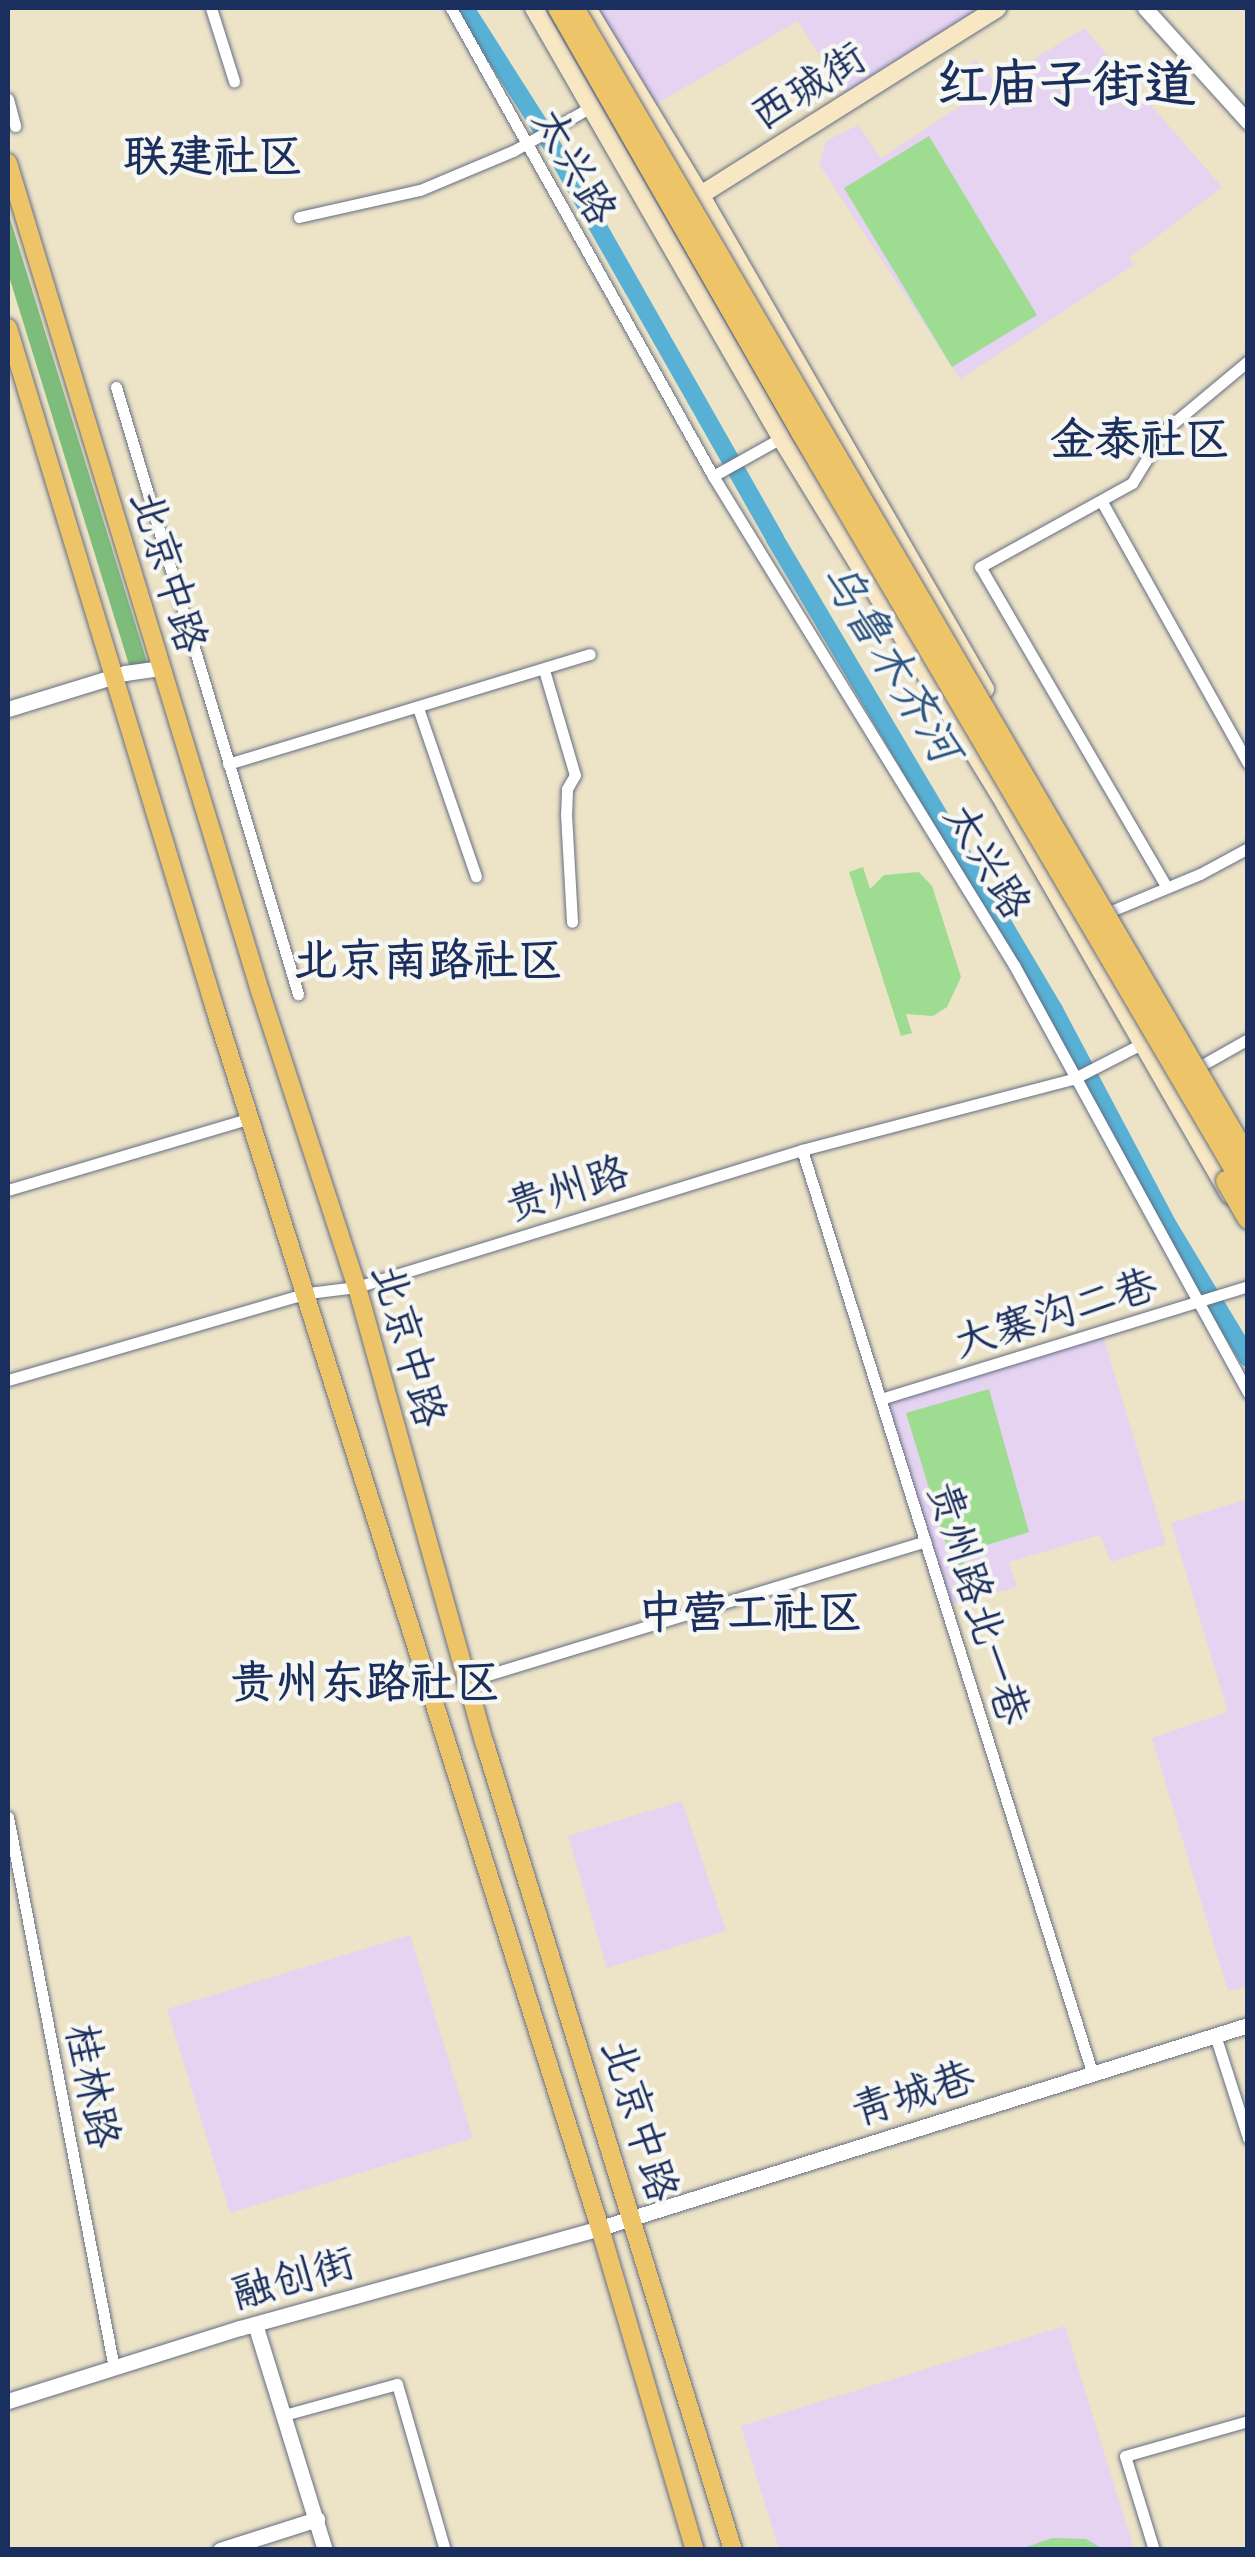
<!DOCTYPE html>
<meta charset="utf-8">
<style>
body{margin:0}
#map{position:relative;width:1255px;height:2557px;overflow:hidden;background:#ede3c7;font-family:Itim,"LXGW WenKai TC",sans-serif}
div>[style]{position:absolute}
.built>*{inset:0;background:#e5d3f1}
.green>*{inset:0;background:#9ddc91}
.forest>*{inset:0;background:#7ebc7b}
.river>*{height:18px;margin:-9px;padding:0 9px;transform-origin:9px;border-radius:9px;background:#58b1d5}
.roads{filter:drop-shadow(0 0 2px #646e83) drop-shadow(0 0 2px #646e83)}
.minor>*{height:11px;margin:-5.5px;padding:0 5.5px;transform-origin:5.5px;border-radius:5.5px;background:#fff}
.tertiary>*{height:15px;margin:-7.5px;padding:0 7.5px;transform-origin:7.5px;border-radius:7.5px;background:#fff}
.secondary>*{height:18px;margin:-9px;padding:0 9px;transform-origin:9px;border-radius:9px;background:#f8e7c3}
.primary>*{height:18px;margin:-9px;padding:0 9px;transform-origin:9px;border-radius:9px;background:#eec469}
.bridges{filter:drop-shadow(0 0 2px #646e83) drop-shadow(0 0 2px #646e83)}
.trunk-bridge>*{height:20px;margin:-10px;padding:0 10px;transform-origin:10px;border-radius:10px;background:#eec469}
span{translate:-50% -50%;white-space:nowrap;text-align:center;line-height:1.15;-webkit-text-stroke:9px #f6f6f2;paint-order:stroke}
.street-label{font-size:42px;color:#1b2f5e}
.neighbourhood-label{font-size:45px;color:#1b2f5e;font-weight:700}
.water-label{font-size:45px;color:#2d5682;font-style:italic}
.district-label{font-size:52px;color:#1b2f5e;font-weight:700}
.frame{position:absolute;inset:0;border:10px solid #1b2f5e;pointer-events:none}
</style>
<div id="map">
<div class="built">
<i style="clip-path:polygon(595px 8px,997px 8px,849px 101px,798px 21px,653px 106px)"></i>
<i style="clip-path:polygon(1084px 28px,1222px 187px,1129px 258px,1134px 265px,960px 379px,819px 164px,826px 141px,858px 125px,881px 158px,979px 94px,962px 70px,976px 60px,996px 83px)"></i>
<i style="clip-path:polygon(1102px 1333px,1166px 1544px,1111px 1562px,1100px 1535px,1009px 1562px,1017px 1587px,945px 1606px,881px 1399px)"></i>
<i style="clip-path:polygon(1247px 1499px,1248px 1986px,1228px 1991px,1152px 1738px,1228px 1712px,1171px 1523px)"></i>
<i style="clip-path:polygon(682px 1801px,726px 1931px,607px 1968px,568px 1836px)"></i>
<i style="clip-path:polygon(410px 1935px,473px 2138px,230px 2213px,167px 2009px)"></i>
<i style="clip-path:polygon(1065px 2326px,1134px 2549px,779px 2549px,741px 2426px)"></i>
</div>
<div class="green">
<i style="clip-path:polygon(929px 136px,1037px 315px,952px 367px,844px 188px)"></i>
<i style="clip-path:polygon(863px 867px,870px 889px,884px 875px,919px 872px,932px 886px,961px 977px,947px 1007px,933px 1016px,906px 1014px,912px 1033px,901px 1036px,849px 872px)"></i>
<i style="clip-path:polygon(989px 1389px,1029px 1532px,961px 1553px,971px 1587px,960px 1590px,906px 1413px)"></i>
<i style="clip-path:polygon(1052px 2538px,1086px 2539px,1103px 2549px,1021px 2549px)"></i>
</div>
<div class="forest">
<i style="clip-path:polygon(8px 212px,147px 662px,130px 668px,8px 273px)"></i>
</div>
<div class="river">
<i style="left:465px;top:8px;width:153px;rotate:57.6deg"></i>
<i style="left:547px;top:137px;width:462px;rotate:60.4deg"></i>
<i style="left:775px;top:539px;width:547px;rotate:59.36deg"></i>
<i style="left:1054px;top:1010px;width:246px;rotate:62.1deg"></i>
<i style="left:1169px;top:1227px;width:153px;rotate:58.9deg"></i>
</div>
<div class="roads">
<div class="minor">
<i style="left:211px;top:8px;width:77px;rotate:72.5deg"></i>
<i style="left:451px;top:8px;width:536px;rotate:60.76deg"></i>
<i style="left:713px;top:476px;width:574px;rotate:58.39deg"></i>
<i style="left:1014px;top:965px;width:488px;rotate:61.3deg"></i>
<i style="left:8px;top:99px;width:28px;rotate:75deg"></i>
<i style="left:299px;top:217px;width:124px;rotate:-12.6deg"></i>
<i style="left:420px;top:190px;width:101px;rotate:-22.8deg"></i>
<i style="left:513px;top:151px;width:90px;rotate:-29.4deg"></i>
<i style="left:116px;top:387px;width:634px;rotate:73.31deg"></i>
<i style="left:713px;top:476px;width:78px;rotate:-29.2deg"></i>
<i style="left:1102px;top:502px;width:299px;rotate:60.8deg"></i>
<i style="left:544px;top:670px;width:109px;rotate:73.6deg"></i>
<i style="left:575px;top:775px;width:16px;rotate:120deg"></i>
<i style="left:567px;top:789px;width:25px;rotate:92deg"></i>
<i style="left:566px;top:814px;width:108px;rotate:86.8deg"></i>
<i style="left:418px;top:708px;width:178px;rotate:71deg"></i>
<i style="left:228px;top:764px;width:378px;rotate:-16.9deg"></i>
<i style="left:1166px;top:886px;width:369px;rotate:-120.2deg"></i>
<i style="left:980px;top:567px;width:174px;rotate:-28.9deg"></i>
<i style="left:1132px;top:483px;width:61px;rotate:-58.4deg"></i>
<i style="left:1164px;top:431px;width:109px;rotate:-39.8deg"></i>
<i style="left:1111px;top:911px;width:96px;rotate:-22.6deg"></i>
<i style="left:1200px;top:874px;width:55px;rotate:-28.4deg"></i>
<i style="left:1195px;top:1069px;width:61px;rotate:-29.5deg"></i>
<i style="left:802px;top:1150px;width:970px;rotate:72.54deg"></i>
<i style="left:8px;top:1190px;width:253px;rotate:-16.5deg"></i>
<i style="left:8px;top:1380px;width:312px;rotate:-16.2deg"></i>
<i style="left:308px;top:1293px;width:49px;rotate:-7deg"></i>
<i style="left:357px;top:1287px;width:466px;rotate:-17.1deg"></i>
<i style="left:802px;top:1150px;width:280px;rotate:-14.7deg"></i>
<i style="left:1073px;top:1079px;width:83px;rotate:-27.2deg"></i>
<i style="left:881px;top:1399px;width:384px;rotate:-17.1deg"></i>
<i style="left:468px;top:1681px;width:478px;rotate:-17deg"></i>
<i style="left:8px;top:1817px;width:561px;rotate:79.11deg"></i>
<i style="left:1215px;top:2035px;width:108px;rotate:72.2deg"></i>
<i style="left:284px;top:2415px;width:117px;rotate:-15.3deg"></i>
<i style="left:397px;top:2384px;width:173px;rotate:73.9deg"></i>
<i style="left:1154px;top:2550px;width:98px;rotate:-107.1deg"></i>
<i style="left:1125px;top:2456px;width:128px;rotate:-15.9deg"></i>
</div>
<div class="tertiary">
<i style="left:1145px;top:8px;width:154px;rotate:47.9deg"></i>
<i style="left:8px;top:709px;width:122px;rotate:-17.1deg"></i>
<i style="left:125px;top:673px;width:37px;rotate:-8deg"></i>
<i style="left:255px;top:2324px;width:237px;rotate:72.8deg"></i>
<i style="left:8px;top:2401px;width:243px;rotate:-17.5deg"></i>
<i style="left:240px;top:2328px;width:374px;rotate:-15.5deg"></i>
<i style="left:600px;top:2228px;width:679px;rotate:-17.39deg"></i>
<i style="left:220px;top:2550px;width:102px;rotate:-17.7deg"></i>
</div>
<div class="secondary">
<i style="left:534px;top:8px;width:496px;rotate:60.1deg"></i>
<i style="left:781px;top:438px;width:429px;rotate:58.5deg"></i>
<i style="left:1005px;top:804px;width:451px;rotate:60.1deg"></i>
<i style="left:587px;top:8px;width:220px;rotate:58.8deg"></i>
<i style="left:701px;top:196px;width:569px;rotate:60.06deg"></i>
<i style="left:691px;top:201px;width:362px;rotate:-32.2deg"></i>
</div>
<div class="primary">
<i style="left:8px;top:163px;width:865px;rotate:73.07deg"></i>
<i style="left:260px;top:991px;width:311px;rotate:71.9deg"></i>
<i style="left:357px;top:1287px;width:475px;rotate:74.4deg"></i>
<i style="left:485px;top:1744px;width:843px;rotate:72.9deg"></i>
<i style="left:8px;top:328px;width:712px;rotate:73.09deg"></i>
<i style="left:215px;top:1009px;width:1278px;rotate:72.47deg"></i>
<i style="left:600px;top:2228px;width:336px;rotate:73.6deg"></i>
</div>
</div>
<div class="bridges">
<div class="trunk-bridge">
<i style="left:558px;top:8px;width:491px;rotate:60.2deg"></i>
<i style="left:802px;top:434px;width:879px;rotate:59.53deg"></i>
<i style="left:574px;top:8px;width:1333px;rotate:59.63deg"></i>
<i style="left:1226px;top:1181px;width:44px;rotate:59.9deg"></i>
</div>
</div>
<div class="street-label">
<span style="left:808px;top:86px;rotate:-32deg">西珹街</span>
<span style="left:575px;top:166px;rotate:61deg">太兴路</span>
<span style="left:169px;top:571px;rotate:73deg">北京中路</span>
<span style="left:988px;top:861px;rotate:59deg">太兴路</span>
<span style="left:567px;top:1188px;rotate:-17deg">贵州路</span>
<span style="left:1055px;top:1313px;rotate:-17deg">大寨沟二巷</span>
<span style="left:409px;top:1345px;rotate:74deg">北京中路</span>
<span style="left:979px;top:1603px;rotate:73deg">贵州路北一巷</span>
<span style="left:93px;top:2086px;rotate:79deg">桂林路</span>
<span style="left:913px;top:2093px;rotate:-17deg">青城巷</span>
<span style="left:640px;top:2120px;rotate:73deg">北京中路</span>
<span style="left:293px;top:2278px;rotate:-16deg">融创街</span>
</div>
<div class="neighbourhood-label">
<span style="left:213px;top:156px">联建社区</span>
<span style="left:1140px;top:439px">金泰社区</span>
<span style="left:428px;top:960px">北京南路社区</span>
<span style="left:750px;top:1612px">中营工社区</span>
<span style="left:365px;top:1682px">贵州东路社区</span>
</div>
<div class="water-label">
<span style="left:892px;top:662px;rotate:59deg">乌鲁木齐河</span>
</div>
<div class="district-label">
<span style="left:1066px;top:84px">红庙子街道</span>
</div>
<div class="frame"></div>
</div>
